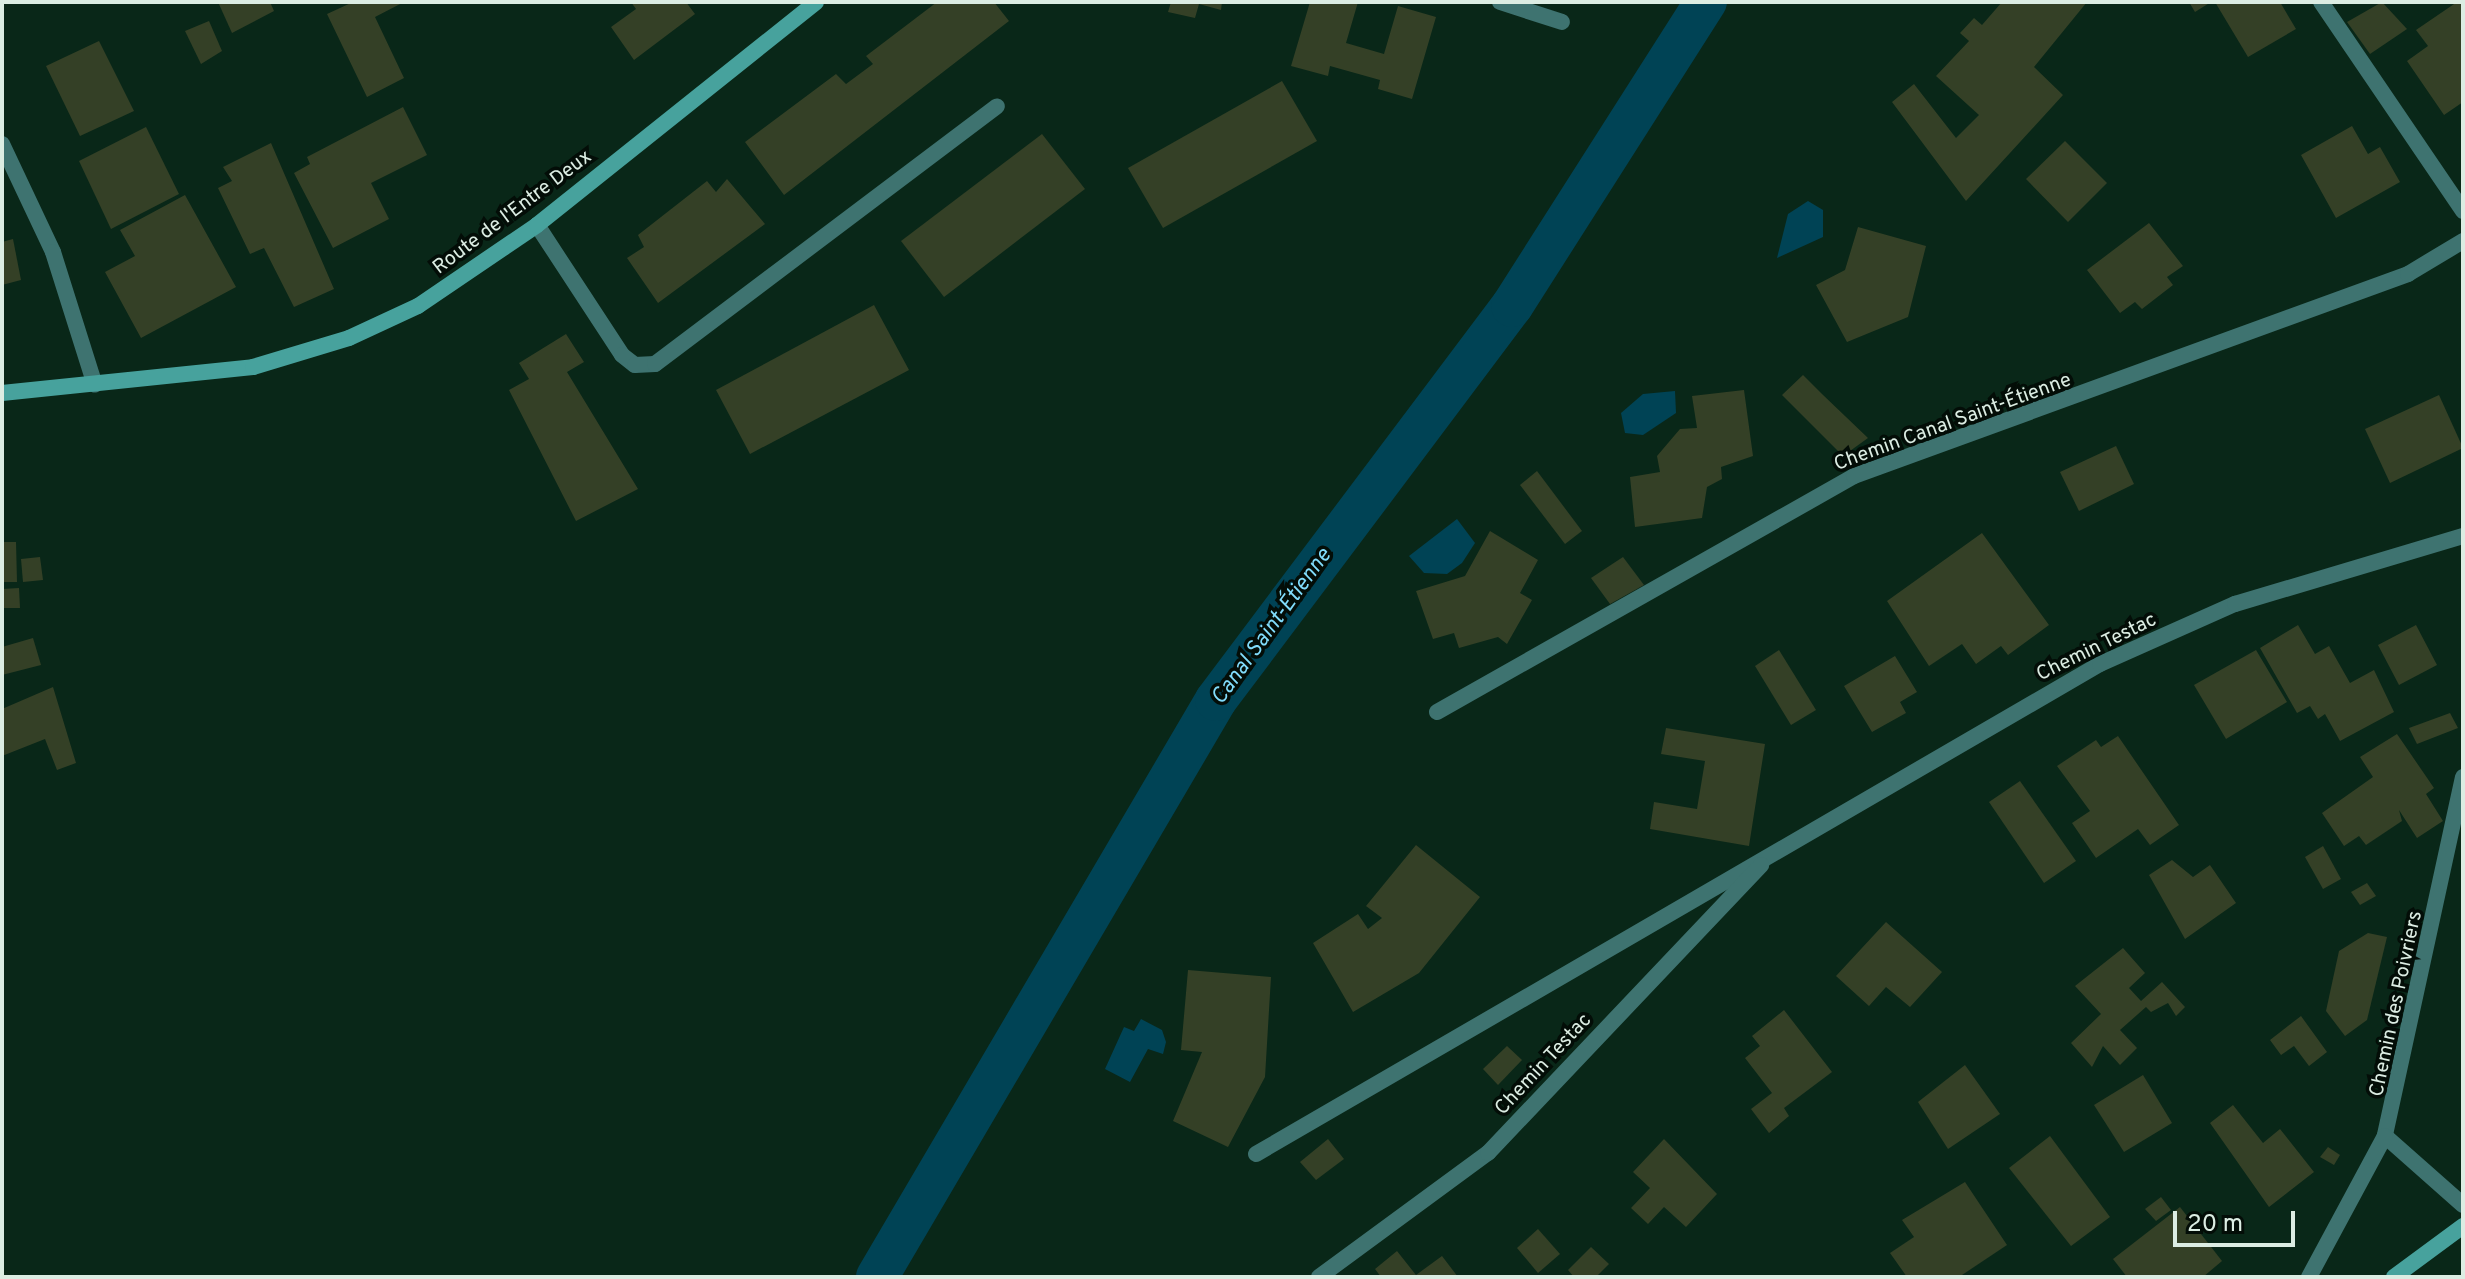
<!DOCTYPE html>
<meta charset="utf-8">
<style>
body{margin:0}
#map{position:relative;width:2465px;height:1279px;overflow:hidden;background:#092718;font-family:Overpass,sans-serif}
div>[style]{position:absolute}
.water>*{inset:0;background:#004355}
.canal>*{height:42px;margin:-21px;padding:0 21px;transform-origin:21px;border-radius:21px;background:#004355}
.building>*{inset:0;background:#344026}
.lane>*{height:16px;margin:-8px;padding:0 8px;transform-origin:8px;border-radius:8px;background:#3e7370}
.street>*{height:16px;margin:-8px;padding:0 8px;transform-origin:8px;border-radius:8px;background:#3e7370}
.secondary>*{height:16px;margin:-8px;padding:0 8px;transform-origin:8px;border-radius:8px;background:#47a29d}
span{translate:-50% -50%;white-space:nowrap;text-align:center;line-height:1.15;-webkit-text-stroke:7px #030d07;paint-order:stroke}
.street-label{font-size:20px;color:#dcede3}
.water-label{font-size:22px;color:#81dcfb;font-style:italic}
.frame{position:absolute;inset:0;border:4px solid #dcede3;pointer-events:none}
.scale{position:absolute;left:2173px;top:1211px;width:122px;height:36px;box-sizing:border-box;border:4px solid #dcede3;border-top:0;padding-left:10px;font-size:24px;line-height:28px;white-space:nowrap;color:#dcede3;-webkit-text-stroke:6px #030d07;paint-order:stroke}
</style>
<div id="map">
<div class="water">
<i style="clip-path:polygon(1808px 201px,1823px 210px,1823px 237px,1777px 258px,1788px 214px)"></i>
<i style="clip-path:polygon(1675px 391px,1676px 413px,1643px 435px,1625px 433px,1621px 413px,1643px 394px)"></i>
<i style="clip-path:polygon(1457px 519px,1475px 543px,1462px 563px,1447px 574px,1424px 573px,1409px 556px)"></i>
<i style="clip-path:polygon(1141px 1019px,1162px 1030px,1166px 1042px,1163px 1054px,1148px 1049px,1130px 1082px,1105px 1069px,1124px 1027px,1134px 1031px)"></i>
</div>
<div class="canal">
<i style="left:877px;top:1277px;width:669px;rotate:-59.56deg"></i>
<i style="left:1216px;top:700px;width:493px;rotate:-53.1deg"></i>
<i style="left:1512px;top:306px;width:361px;rotate:-57.5deg"></i>
</div>
<div class="building">
<i style="clip-path:polygon(218px 2px,270px 2px,274px 11px,232px 33px)"></i>
<i style="clip-path:polygon(353px 2px,404px 2px,375px 17px,404px 78px,367px 97px,327px 14px)"></i>
<i style="clip-path:polygon(631px 2px,686px 2px,695px 14px,634px 60px,611px 27px,636px 9px)"></i>
<i style="clip-path:polygon(937px 2px,994px 2px,1009px 21px,784px 195px,745px 142px,836px 74px,846px 84px,873px 64px,866px 56px)"></i>
<i style="clip-path:polygon(1171px 2px,1222px 2px,1221px 10px,1199px 4px,1195px 18px,1168px 12px)"></i>
<i style="clip-path:polygon(1310px 2px,1358px 2px,1346px 43px,1384px 54px,1398px 6px,1436px 17px,1412px 99px,1378px 89px,1380px 80px,1330px 66px,1328px 76px,1291px 66px)"></i>
<i style="clip-path:polygon(2002px 2px,2087px 2px,2034px 67px,2063px 95px,1966px 201px,1892px 102px,1914px 84px,1956px 138px,1979px 115px,1936px 76px,1969px 41px,1960px 33px,1974px 18px,1982px 25px)"></i>
<i style="clip-path:polygon(2189px 2px,2211px 2px,2195px 12px)"></i>
<i style="clip-path:polygon(2215px 2px,2280px 2px,2296px 29px,2248px 57px)"></i>
<i style="clip-path:polygon(2382px 2px,2407px 29px,2370px 54px,2347px 22px)"></i>
<i style="clip-path:polygon(2457px 2px,2463px 2px,2463px 102px,2444px 115px,2407px 61px,2428px 46px,2416px 30px)"></i>
<i style="clip-path:polygon(209px 21px,222px 51px,201px 64px,185px 31px)"></i>
<i style="clip-path:polygon(99px 41px,134px 111px,80px 136px,46px 66px)"></i>
<i style="clip-path:polygon(1282px 81px,1317px 141px,1163px 228px,1128px 168px)"></i>
<i style="clip-path:polygon(403px 107px,427px 155px,371px 183px,389px 219px,333px 248px,294px 173px,310px 164px,307px 157px)"></i>
<i style="clip-path:polygon(2352px 126px,2368px 154px,2380px 147px,2400px 182px,2336px 218px,2301px 155px)"></i>
<i style="clip-path:polygon(146px 127px,179px 194px,111px 229px,79px 161px)"></i>
<i style="clip-path:polygon(1042px 134px,1085px 189px,944px 297px,901px 241px)"></i>
<i style="clip-path:polygon(2065px 141px,2107px 183px,2068px 222px,2026px 179px)"></i>
<i style="clip-path:polygon(271px 143px,334px 289px,294px 307px,264px 248px,250px 254px,218px 188px,232px 181px,223px 167px)"></i>
<i style="clip-path:polygon(727px 179px,765px 224px,658px 303px,627px 258px,644px 247px,638px 235px,707px 181px,716px 192px)"></i>
<i style="clip-path:polygon(185px 195px,236px 287px,141px 338px,105px 272px,135px 256px,120px 230px)"></i>
<i style="clip-path:polygon(2149px 223px,2183px 266px,2167px 277px,2173px 285px,2142px 309px,2135px 302px,2120px 313px,2087px 270px)"></i>
<i style="clip-path:polygon(1858px 227px,1926px 246px,1908px 317px,1847px 342px,1816px 285px,1845px 270px)"></i>
<i style="clip-path:polygon(13px 239px,21px 280px,2px 285px,2px 242px)"></i>
<i style="clip-path:polygon(874px 305px,909px 370px,750px 454px,716px 390px)"></i>
<i style="clip-path:polygon(566px 334px,584px 362px,567px 372px,638px 489px,576px 521px,509px 390px,529px 379px,519px 363px)"></i>
<i style="clip-path:polygon(1803px 375px,1822px 394px,1868px 438px,1843px 456px,1782px 395px)"></i>
<i style="clip-path:polygon(1744px 390px,1753px 456px,1721px 467px,1722px 479px,1707px 487px,1702px 518px,1635px 527px,1630px 477px,1660px 472px,1657px 456px,1680px 429px,1697px 428px,1692px 396px)"></i>
<i style="clip-path:polygon(2439px 395px,2463px 448px,2390px 483px,2365px 429px)"></i>
<i style="clip-path:polygon(2116px 446px,2134px 484px,2079px 511px,2060px 472px)"></i>
<i style="clip-path:polygon(1537px 471px,1582px 531px,1565px 544px,1520px 485px)"></i>
<i style="clip-path:polygon(1490px 531px,1538px 560px,1520px 593px,1532px 600px,1507px 644px,1498px 637px,1459px 648px,1454px 633px,1433px 639px,1416px 591px,1465px 576px)"></i>
<i style="clip-path:polygon(1982px 533px,2049px 625px,2008px 655px,2001px 646px,1976px 664px,1962px 644px,1929px 666px,1887px 601px)"></i>
<i style="clip-path:polygon(2px 542px,16px 542px,17px 582px,2px 582px)"></i>
<i style="clip-path:polygon(40px 557px,43px 580px,23px 582px,21px 559px)"></i>
<i style="clip-path:polygon(1623px 557px,1644px 585px,1610px 604px,1591px 578px)"></i>
<i style="clip-path:polygon(19px 588px,20px 608px,2px 608px,2px 589px)"></i>
<i style="clip-path:polygon(2298px 625px,2315px 654px,2329px 646px,2350px 683px,2374px 670px,2394px 712px,2340px 741px,2325px 714px,2318px 719px,2310px 706px,2297px 713px,2260px 648px)"></i>
<i style="clip-path:polygon(2416px 625px,2437px 665px,2399px 685px,2378px 645px)"></i>
<i style="clip-path:polygon(33px 638px,41px 665px,2px 675px,2px 647px)"></i>
<i style="clip-path:polygon(1779px 650px,1816px 710px,1791px 725px,1755px 666px)"></i>
<i style="clip-path:polygon(2256px 650px,2287px 702px,2226px 739px,2194px 685px)"></i>
<i style="clip-path:polygon(1895px 656px,1917px 692px,1900px 702px,1906px 713px,1872px 732px,1844px 686px)"></i>
<i style="clip-path:polygon(53px 687px,76px 763px,57px 770px,45px 739px,2px 756px,2px 709px)"></i>
<i style="clip-path:polygon(2450px 713px,2458px 728px,2417px 744px,2409px 728px)"></i>
<i style="clip-path:polygon(1666px 728px,1765px 744px,1749px 846px,1650px 829px,1654px 802px,1697px 809px,1705px 761px,1661px 754px)"></i>
<i style="clip-path:polygon(2397px 734px,2434px 788px,2426px 794px,2443px 821px,2417px 838px,2399px 810px,2402px 821px,2366px 845px,2359px 836px,2344px 846px,2322px 813px,2373px 777px,2360px 757px)"></i>
<i style="clip-path:polygon(2118px 736px,2179px 825px,2150px 845px,2138px 829px,2096px 858px,2072px 823px,2090px 811px,2057px 766px,2096px 740px,2101px 747px)"></i>
<i style="clip-path:polygon(2020px 781px,2076px 861px,2044px 883px,1989px 802px)"></i>
<i style="clip-path:polygon(1416px 845px,1480px 897px,1419px 973px,1353px 1012px,1313px 943px,1358px 914px,1368px 929px,1382px 918px,1366px 906px)"></i>
<i style="clip-path:polygon(2323px 846px,2341px 879px,2323px 889px,2305px 857px)"></i>
<i style="clip-path:polygon(2172px 860px,2193px 877px,2210px 865px,2236px 903px,2185px 939px,2149px 875px)"></i>
<i style="clip-path:polygon(2367px 883px,2376px 896px,2360px 905px,2351px 892px)"></i>
<i style="clip-path:polygon(1886px 922px,1942px 972px,1910px 1007px,1886px 987px,1869px 1006px,1836px 976px)"></i>
<i style="clip-path:polygon(2368px 933px,2387px 937px,2367px 1020px,2345px 1036px,2326px 1011px,2339px 951px)"></i>
<i style="clip-path:polygon(2123px 948px,2145px 973px,2129px 988px,2141px 1001px,2162px 982px,2185px 1007px,2176px 1016px,2168px 1003px,2151px 1012px,2146px 1007px,2120px 1030px,2137px 1048px,2120px 1065px,2103px 1046px,2092px 1067px,2071px 1043px,2101px 1014px,2075px 986px)"></i>
<i style="clip-path:polygon(1188px 970px,1271px 977px,1265px 1077px,1228px 1147px,1173px 1121px,1202px 1052px,1181px 1050px)"></i>
<i style="clip-path:polygon(1784px 1010px,1832px 1072px,1784px 1108px,1789px 1116px,1769px 1133px,1751px 1109px,1772px 1093px,1745px 1058px,1760px 1046px,1752px 1036px)"></i>
<i style="clip-path:polygon(2301px 1016px,2327px 1052px,2309px 1066px,2294px 1046px,2281px 1055px,2270px 1040px)"></i>
<i style="clip-path:polygon(1507px 1046px,1522px 1060px,1498px 1085px,1483px 1069px)"></i>
<i style="clip-path:polygon(1965px 1065px,2000px 1114px,1948px 1149px,1918px 1102px)"></i>
<i style="clip-path:polygon(2143px 1075px,2172px 1123px,2124px 1152px,2094px 1105px)"></i>
<i style="clip-path:polygon(2233px 1105px,2263px 1143px,2280px 1129px,2314px 1172px,2269px 1207px,2210px 1123px)"></i>
<i style="clip-path:polygon(2050px 1136px,2110px 1217px,2071px 1246px,2009px 1168px)"></i>
<i style="clip-path:polygon(1328px 1139px,1344px 1159px,1316px 1180px,1300px 1162px)"></i>
<i style="clip-path:polygon(1664px 1139px,1717px 1194px,1686px 1227px,1664px 1207px,1648px 1224px,1631px 1208px,1650px 1188px,1633px 1172px)"></i>
<i style="clip-path:polygon(2328px 1147px,2340px 1155px,2334px 1165px,2320px 1157px)"></i>
<i style="clip-path:polygon(1965px 1182px,2007px 1245px,1959px 1277px,1907px 1277px,1890px 1253px,1914px 1237px,1902px 1220px)"></i>
<i style="clip-path:polygon(2161px 1197px,2171px 1210px,2156px 1221px,2145px 1209px)"></i>
<i style="clip-path:polygon(2180px 1207px,2222px 1261px,2203px 1277px,2127px 1277px,2113px 1259px)"></i>
<i style="clip-path:polygon(1538px 1229px,1560px 1254px,1538px 1273px,1517px 1248px)"></i>
<i style="clip-path:polygon(1591px 1247px,1609px 1264px,1596px 1277px,1574px 1277px,1568px 1270px)"></i>
<i style="clip-path:polygon(1397px 1251px,1416px 1275px,1442px 1256px,1458px 1277px,1381px 1277px,1375px 1269px)"></i>
</div>
<div class="lane">
<i style="left:1500px;top:2px;width:65px;rotate:17.9deg"></i>
<i style="left:537px;top:225px;width:155px;rotate:56.8deg"></i>
<i style="left:622px;top:355px;width:16px;rotate:38deg"></i>
<i style="left:635px;top:365px;width:20px;rotate:-3deg"></i>
<i style="left:655px;top:364px;width:428px;rotate:-37deg"></i>
</div>
<div class="street">
<i style="left:2321px;top:2px;width:253px;rotate:55.8deg"></i>
<i style="left:2px;top:144px;width:119px;rotate:64.7deg"></i>
<i style="left:53px;top:252px;width:139px;rotate:72.5deg"></i>
<i style="left:1437px;top:712px;width:479px;rotate:-29.5deg"></i>
<i style="left:1854px;top:476px;width:590px;rotate:-20.03deg"></i>
<i style="left:2408px;top:274px;width:64px;rotate:-31deg"></i>
<i style="left:2463px;top:777px;width:367px;rotate:102.3deg"></i>
<i style="left:2385px;top:1136px;width:104px;rotate:41.5deg"></i>
<i style="left:1256px;top:1154px;width:976px;rotate:-30.14deg"></i>
<i style="left:2100px;top:664px;width:148px;rotate:-24deg"></i>
<i style="left:2235px;top:604px;width:238px;rotate:-16.6deg"></i>
<i style="left:1319px;top:1277px;width:210px;rotate:-36.3deg"></i>
<i style="left:1488px;top:1153px;width:397px;rotate:-46.5deg"></i>
<i style="left:2309px;top:1277px;width:160px;rotate:-61.7deg"></i>
</div>
<div class="secondary">
<i style="left:2px;top:393px;width:252px;rotate:-5.9deg"></i>
<i style="left:253px;top:367px;width:100px;rotate:-16.8deg"></i>
<i style="left:349px;top:338px;width:76px;rotate:-24.9deg"></i>
<i style="left:418px;top:306px;width:144px;rotate:-34.2deg"></i>
<i style="left:537px;top:225px;width:357px;rotate:-38.6deg"></i>
<i style="left:2394px;top:1277px;width:86px;rotate:-36.5deg"></i>
</div>
<div class="street-label">
<span style="left:513px;top:213px;rotate:-37deg">Route de l'Entre Deux</span>
<span style="left:1953px;top:423px;rotate:-20deg">Chemin Canal Saint-Étienne</span>
<span style="left:2097px;top:648px;rotate:-26deg">Chemin Testac</span>
<span style="left:2397px;top:1004px;rotate:-78deg">Chemin des Poivriers</span>
<span style="left:1544px;top:1065px;rotate:-47deg">Chemin Testac</span>
</div>
<div class="water-label">
<span style="left:1272px;top:627px;rotate:-54deg">Canal Saint-Étienne</span>
</div>
<div class="frame"></div>
<div class="scale">20 m</div>
</div>
